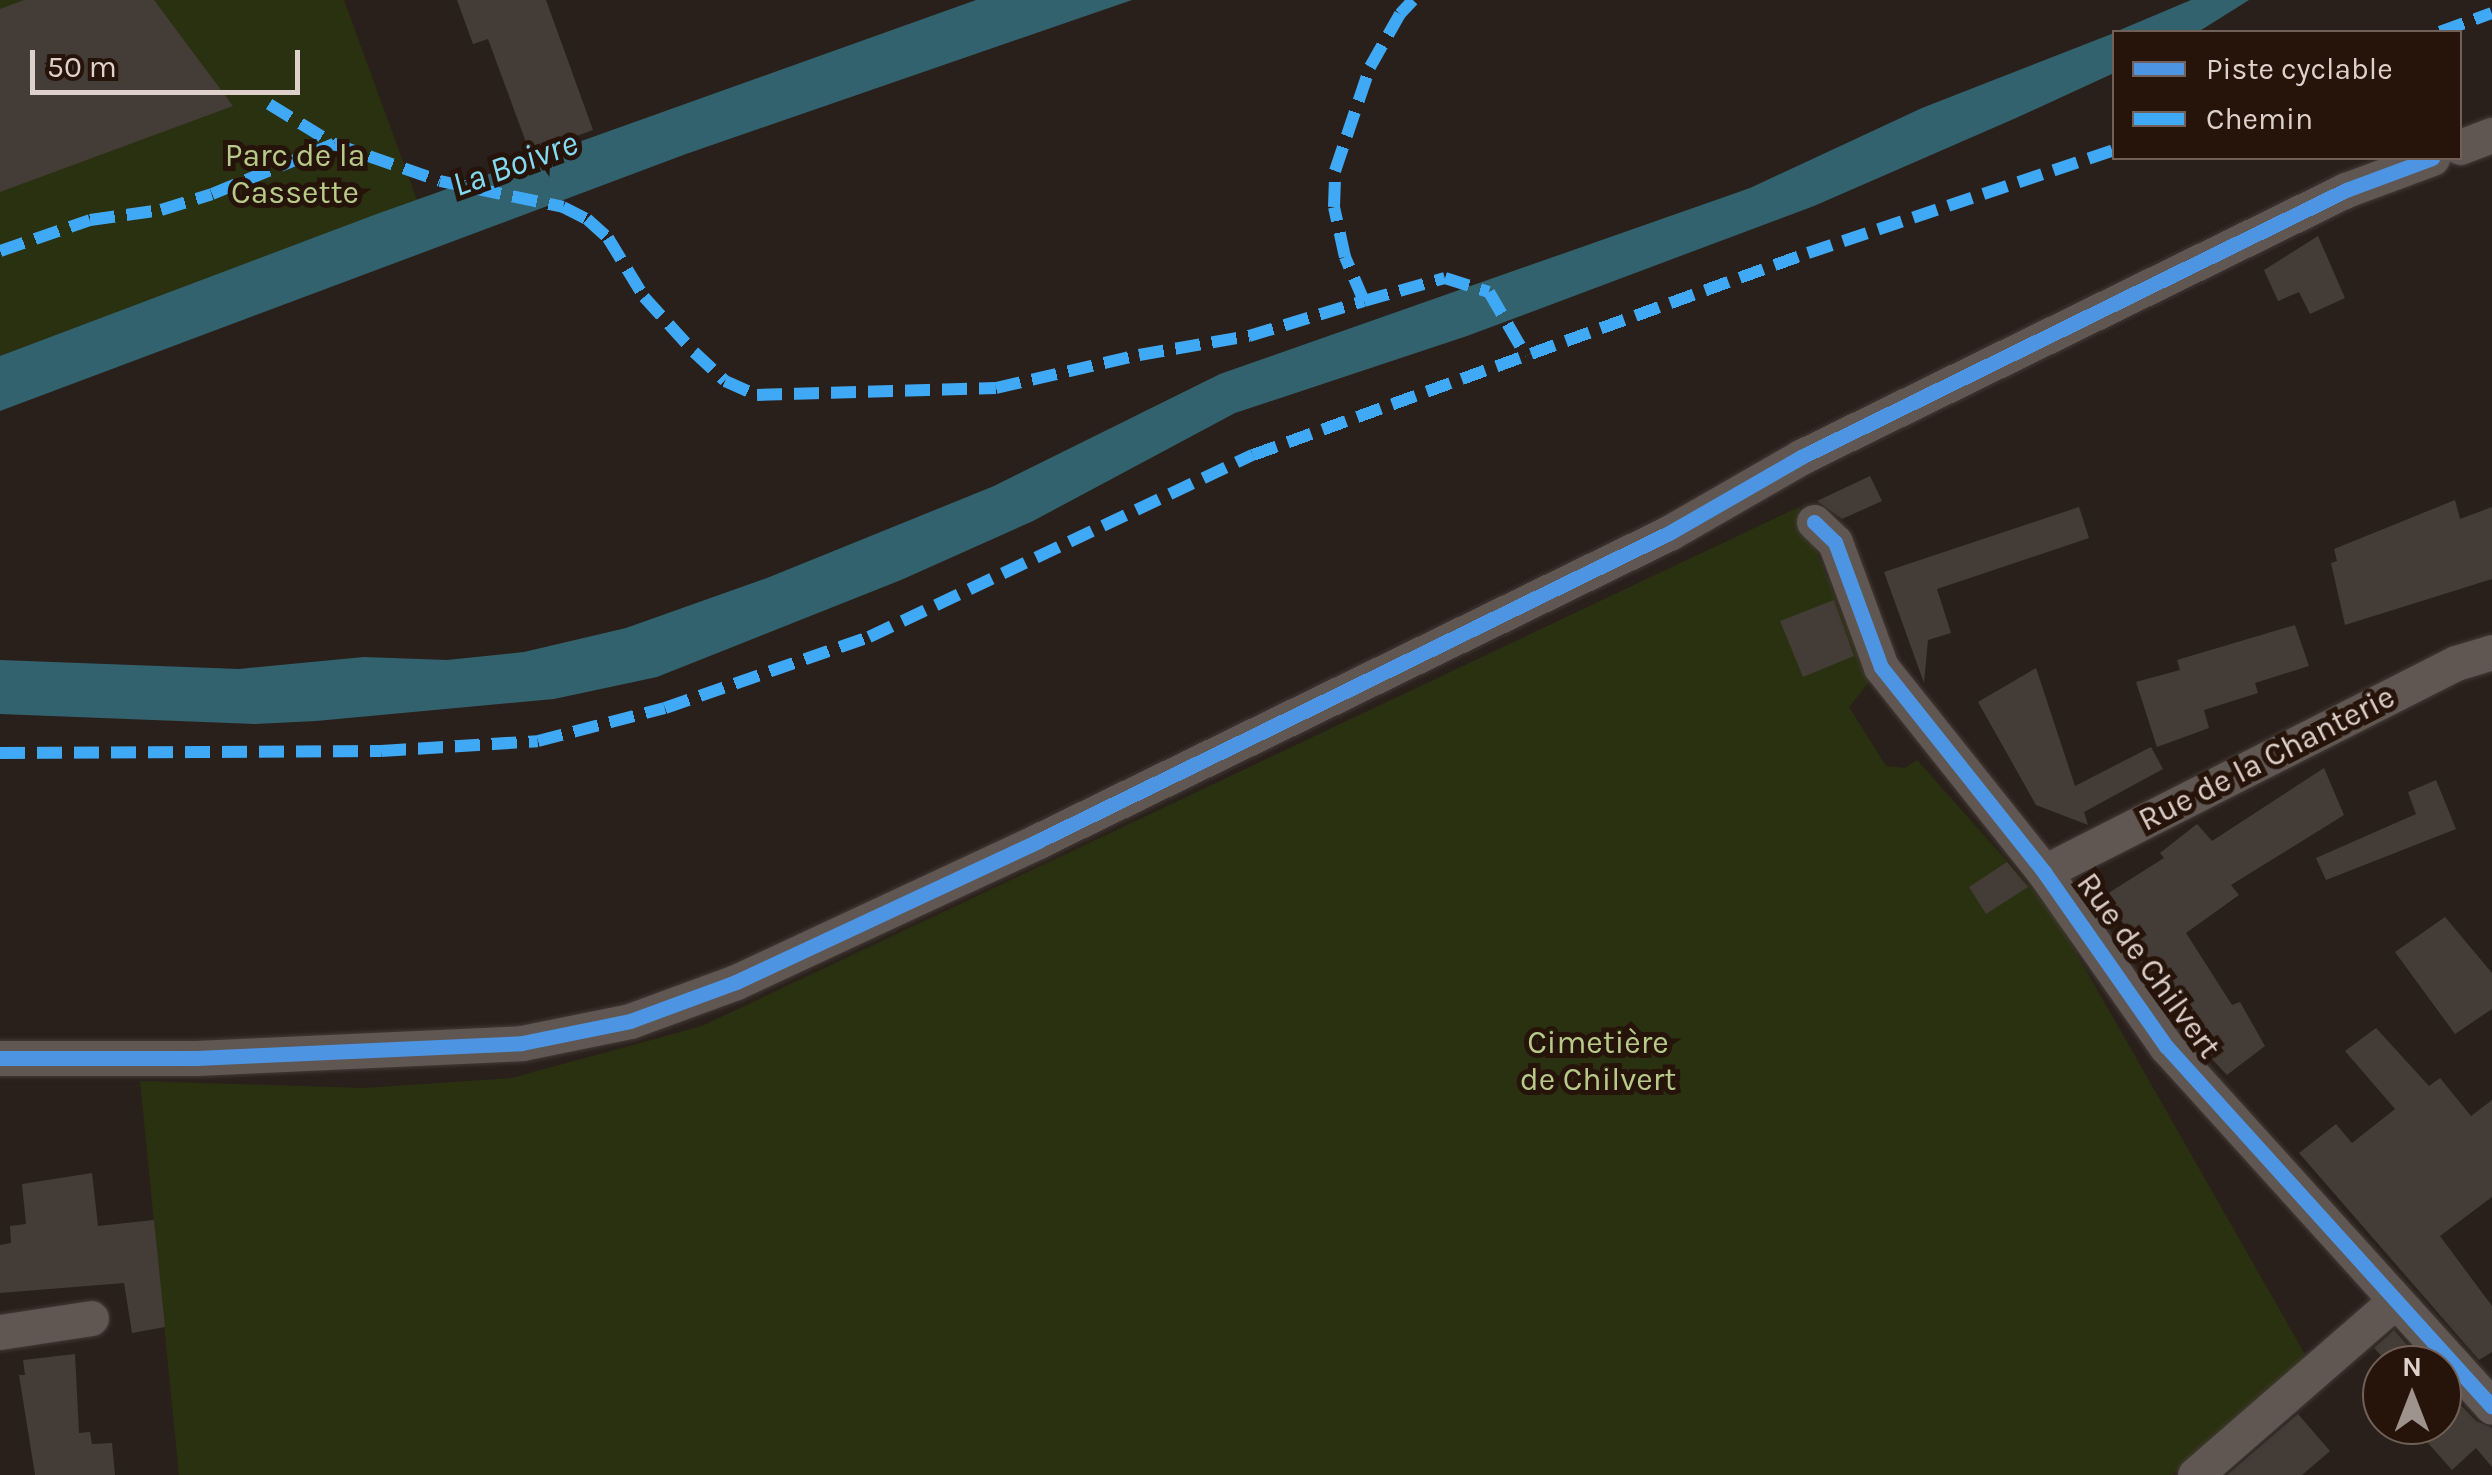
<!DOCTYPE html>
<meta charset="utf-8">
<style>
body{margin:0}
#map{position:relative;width:2492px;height:1475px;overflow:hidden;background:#2a201b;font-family:Karla,sans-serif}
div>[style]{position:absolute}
.green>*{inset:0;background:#2a3110}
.water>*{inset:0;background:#32626d}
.building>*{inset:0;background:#443c37}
.roads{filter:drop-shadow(0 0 2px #433a36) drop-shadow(0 0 2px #433a36)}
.minor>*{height:35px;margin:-17.5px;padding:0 17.5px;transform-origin:17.5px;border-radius:17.5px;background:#605753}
.quiet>*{height:12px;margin-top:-6px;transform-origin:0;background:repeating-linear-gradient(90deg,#3fa9f5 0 25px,transparent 0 37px)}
.cycleway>*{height:15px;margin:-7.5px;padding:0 7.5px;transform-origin:7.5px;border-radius:7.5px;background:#4d94e3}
span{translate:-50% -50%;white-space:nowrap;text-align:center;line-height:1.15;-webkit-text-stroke:10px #26140b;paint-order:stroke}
.park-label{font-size:32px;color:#b7ca89}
.street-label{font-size:32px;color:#ded1cb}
.water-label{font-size:35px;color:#83daf1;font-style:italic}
.legend{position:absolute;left:2112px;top:30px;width:350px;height:130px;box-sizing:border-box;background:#26140b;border:2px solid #706058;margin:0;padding:12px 18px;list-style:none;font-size:30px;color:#ded1cb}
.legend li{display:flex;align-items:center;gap:20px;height:50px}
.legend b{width:50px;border:2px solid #706058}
.north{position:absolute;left:2362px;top:1345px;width:100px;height:100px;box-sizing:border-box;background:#26140b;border:2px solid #706058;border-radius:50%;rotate:0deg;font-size:28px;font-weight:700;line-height:40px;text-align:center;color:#ded1cb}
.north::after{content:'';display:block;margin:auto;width:35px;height:45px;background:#9f938d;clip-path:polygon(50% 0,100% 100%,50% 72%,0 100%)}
.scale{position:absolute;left:30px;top:50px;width:270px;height:45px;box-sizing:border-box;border:5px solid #ded1cb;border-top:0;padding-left:12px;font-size:30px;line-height:35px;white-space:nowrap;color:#ded1cb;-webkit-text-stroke:8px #26140b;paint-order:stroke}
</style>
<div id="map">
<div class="green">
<i style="clip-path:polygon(0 0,344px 0,417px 200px,0 356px)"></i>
<i style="clip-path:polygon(1799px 507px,1869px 682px,1849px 707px,1886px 766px,1905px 768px,1917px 760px,2054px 914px,2306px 1356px,2300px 1370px,2172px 1475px,179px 1475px,140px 1081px,364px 1088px,512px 1078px,702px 1026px)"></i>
</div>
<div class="water">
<i style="clip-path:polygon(976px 0,1132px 0,686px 154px,0 411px,0 356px,374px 215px)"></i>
<i style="clip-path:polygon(2191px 0,2249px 0,2198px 32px,2115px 32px)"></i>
<i style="clip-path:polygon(2114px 33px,2114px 73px,2016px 118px,1814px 206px,1467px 336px,1235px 413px,1033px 521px,901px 580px,657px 677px,554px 699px,316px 721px,255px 724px,0 714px,0 660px,239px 669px,364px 657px,447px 660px,524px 652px,626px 628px,767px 578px,994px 486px,1220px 374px,1750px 188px,1922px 108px)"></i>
</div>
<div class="building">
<i style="clip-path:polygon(24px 0,154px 0,233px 106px,0 192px,0 9px)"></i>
<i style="clip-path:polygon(457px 0,546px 0,593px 130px,530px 153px,488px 39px,473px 44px)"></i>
<i style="clip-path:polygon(2318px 236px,2345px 298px,2310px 314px,2299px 292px,2278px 301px,2264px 270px)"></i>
<i style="clip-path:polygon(1870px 476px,1882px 501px,1842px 519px,1817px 501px)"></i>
<i style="clip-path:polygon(2455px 500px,2460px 519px,2492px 507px,2492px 579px,2345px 625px,2331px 563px,2337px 561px,2334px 549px)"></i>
<i style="clip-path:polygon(2079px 507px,2089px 538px,1937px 589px,1951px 633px,1928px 640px,1924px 683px,1884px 572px)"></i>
<i style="clip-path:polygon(1834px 600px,1854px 656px,1803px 677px,1780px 621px)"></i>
<i style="clip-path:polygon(2295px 625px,2309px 666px,2255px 683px,2258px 693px,2204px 710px,2209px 728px,2157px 747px,2136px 682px,2180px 670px,2177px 660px)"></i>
<i style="clip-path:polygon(2036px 668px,2075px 786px,2151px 747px,2163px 769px,2084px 812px,2088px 825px,2036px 805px,1978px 702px)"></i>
<i style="clip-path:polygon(2324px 768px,2344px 815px,2231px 885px,2239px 895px,2186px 933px,2232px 1005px,2240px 1002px,2265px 1046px,2227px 1075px,2188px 1034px,2099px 899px,2164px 858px,2160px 853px,2197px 824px,2212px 841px)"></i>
<i style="clip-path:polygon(2436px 780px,2456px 829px,2326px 880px,2316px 858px,2416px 814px,2408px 792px)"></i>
<i style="clip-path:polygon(2007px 862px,2028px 887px,1986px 914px,1969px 887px)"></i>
<i style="clip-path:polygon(2445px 917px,2492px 973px,2492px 1009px,2455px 1034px,2395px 952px)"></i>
<i style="clip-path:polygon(2376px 1028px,2429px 1086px,2440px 1078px,2471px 1116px,2492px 1100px,2492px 1197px,2440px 1236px,2492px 1306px,2492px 1352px,2479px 1360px,2299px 1153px,2336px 1124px,2352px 1143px,2395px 1109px,2345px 1051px)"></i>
<i style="clip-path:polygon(92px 1173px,98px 1226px,154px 1220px,165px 1327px,132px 1333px,124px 1283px,0 1293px,0 1245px,11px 1243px,10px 1226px,26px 1224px,22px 1184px)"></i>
<i style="clip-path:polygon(2394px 1330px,2425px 1365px,2390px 1365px,2374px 1348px)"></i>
<i style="clip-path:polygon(75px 1354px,79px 1433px,90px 1432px,92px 1444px,112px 1443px,115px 1475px,35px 1475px,19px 1375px,25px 1375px,23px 1360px)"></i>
<i style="clip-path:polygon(2442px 1385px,2476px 1421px,2492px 1428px,2492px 1467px,2476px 1448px,2452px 1470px,2412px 1425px,2442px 1425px)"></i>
<i style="clip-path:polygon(2298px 1414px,2330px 1451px,2302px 1475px,2227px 1475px)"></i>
</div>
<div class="roads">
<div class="minor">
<i style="left:2460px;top:147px;width:34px;rotate:-21deg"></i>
<i style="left:1814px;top:522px;width:29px;rotate:44deg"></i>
<i style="left:1835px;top:542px;width:133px;rotate:69.8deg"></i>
<i style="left:1881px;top:667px;width:262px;rotate:51.5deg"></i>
<i style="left:2044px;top:872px;width:213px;rotate:55deg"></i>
<i style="left:2166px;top:1046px;width:486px;rotate:47.9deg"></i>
<i style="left:2044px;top:872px;width:462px;rotate:-26.9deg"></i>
<i style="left:2456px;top:663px;width:38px;rotate:-17deg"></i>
<i style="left:0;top:1058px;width:196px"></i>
<i style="left:196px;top:1058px;width:326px;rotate:-2.6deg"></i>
<i style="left:522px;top:1043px;width:110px;rotate:-11.5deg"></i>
<i style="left:630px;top:1021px;width:113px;rotate:-20.2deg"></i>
<i style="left:736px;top:982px;width:333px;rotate:-25deg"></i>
<i style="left:1038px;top:841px;width:702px;rotate:-26.02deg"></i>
<i style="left:1669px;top:533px;width:152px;rotate:-29.9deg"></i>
<i style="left:1801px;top:457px;width:607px;rotate:-26.1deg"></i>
<i style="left:2346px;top:190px;width:92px;rotate:-20.4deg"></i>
<i style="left:0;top:1332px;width:92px;rotate:-8.7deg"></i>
<i style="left:2195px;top:1475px;width:264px;rotate:-41deg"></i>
</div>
</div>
<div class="quiet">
<i style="left:2440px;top:32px;width:55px;rotate:-20.1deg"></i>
<i style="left:269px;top:104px;width:76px;rotate:31.6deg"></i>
<i style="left:0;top:251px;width:95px;rotate:-19deg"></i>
<i style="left:90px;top:220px;width:72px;rotate:-8deg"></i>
<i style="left:161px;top:210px;width:53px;rotate:-17.4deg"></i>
<i style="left:212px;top:194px;width:132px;rotate:-22.3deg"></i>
<i style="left:334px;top:144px;width:112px;rotate:19.2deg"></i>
<i style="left:440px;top:181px;width:126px;rotate:11.9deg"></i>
<i style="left:563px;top:207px;width:27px;rotate:27deg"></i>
<i style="left:587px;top:219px;width:28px;rotate:42deg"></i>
<i style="left:608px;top:238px;width:69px;rotate:58.6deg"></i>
<i style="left:644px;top:297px;width:74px;rotate:47.7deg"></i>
<i style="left:694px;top:352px;width:42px;rotate:43.1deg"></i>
<i style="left:725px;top:381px;width:35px;rotate:24deg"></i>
<i style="left:757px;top:395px;width:239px;rotate:-1.7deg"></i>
<i style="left:996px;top:388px;width:147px;rotate:-13deg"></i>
<i style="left:1139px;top:355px;width:112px;rotate:-9.8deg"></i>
<i style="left:1249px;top:336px;width:120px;rotate:-16.9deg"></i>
<i style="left:1364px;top:301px;width:48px;rotate:-113.4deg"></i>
<i style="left:1345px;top:257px;width:51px;rotate:-102.4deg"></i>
<i style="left:1334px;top:207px;width:36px;rotate:-88deg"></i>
<i style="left:1335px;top:171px;width:110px;rotate:-71.4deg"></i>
<i style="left:1370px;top:67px;width:61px;rotate:-60.5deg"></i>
<i style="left:1400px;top:14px;width:19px;rotate:-47deg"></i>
<i style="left:1364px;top:301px;width:84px;rotate:-15.9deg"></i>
<i style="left:1445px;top:278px;width:46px;rotate:17.7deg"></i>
<i style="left:1489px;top:292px;width:74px;rotate:60deg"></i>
<i style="left:0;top:753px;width:381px;rotate:-0.3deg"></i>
<i style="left:381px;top:751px;width:157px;rotate:-3.6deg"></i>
<i style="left:538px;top:741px;width:131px;rotate:-14.6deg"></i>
<i style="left:665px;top:708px;width:216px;rotate:-19.2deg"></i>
<i style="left:869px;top:637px;width:425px;rotate:-25.4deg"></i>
<i style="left:1253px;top:455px;width:591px;rotate:-20deg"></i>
<i style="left:1808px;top:253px;width:323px;rotate:-18.6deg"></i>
</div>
<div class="cycleway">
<i style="left:1814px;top:522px;width:29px;rotate:44deg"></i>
<i style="left:1835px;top:542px;width:133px;rotate:69.8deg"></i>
<i style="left:1881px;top:667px;width:262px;rotate:51.5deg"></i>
<i style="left:2044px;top:872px;width:213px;rotate:55deg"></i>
<i style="left:2166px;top:1046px;width:486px;rotate:47.9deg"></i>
<i style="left:0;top:1058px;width:196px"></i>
<i style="left:196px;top:1058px;width:326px;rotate:-2.6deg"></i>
<i style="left:522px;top:1043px;width:110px;rotate:-11.5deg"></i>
<i style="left:630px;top:1021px;width:113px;rotate:-20.2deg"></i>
<i style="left:736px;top:982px;width:333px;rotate:-25deg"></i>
<i style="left:1038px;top:841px;width:702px;rotate:-26.02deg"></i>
<i style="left:1669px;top:533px;width:152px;rotate:-29.9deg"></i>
<i style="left:1801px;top:457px;width:607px;rotate:-26.1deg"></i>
<i style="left:2346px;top:190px;width:92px;rotate:-20.4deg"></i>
</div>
<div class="park-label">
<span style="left:295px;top:175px">Parc de la<br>Cassette</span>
<span style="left:1598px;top:1062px">Cimetière<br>de Chilvert</span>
</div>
<div class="street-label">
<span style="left:2267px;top:759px;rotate:-27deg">Rue de la Chanterie</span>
<span style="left:2148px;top:966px;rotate:54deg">Rue de Chilvert</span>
</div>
<div class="water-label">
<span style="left:515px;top:164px;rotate:-20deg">La Boivre</span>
</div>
<ul class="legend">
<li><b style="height:12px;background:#4d94e3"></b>Piste cyclable</li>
<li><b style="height:12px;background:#3fa9f5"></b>Chemin</li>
</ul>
<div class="north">N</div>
<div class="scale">50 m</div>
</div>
